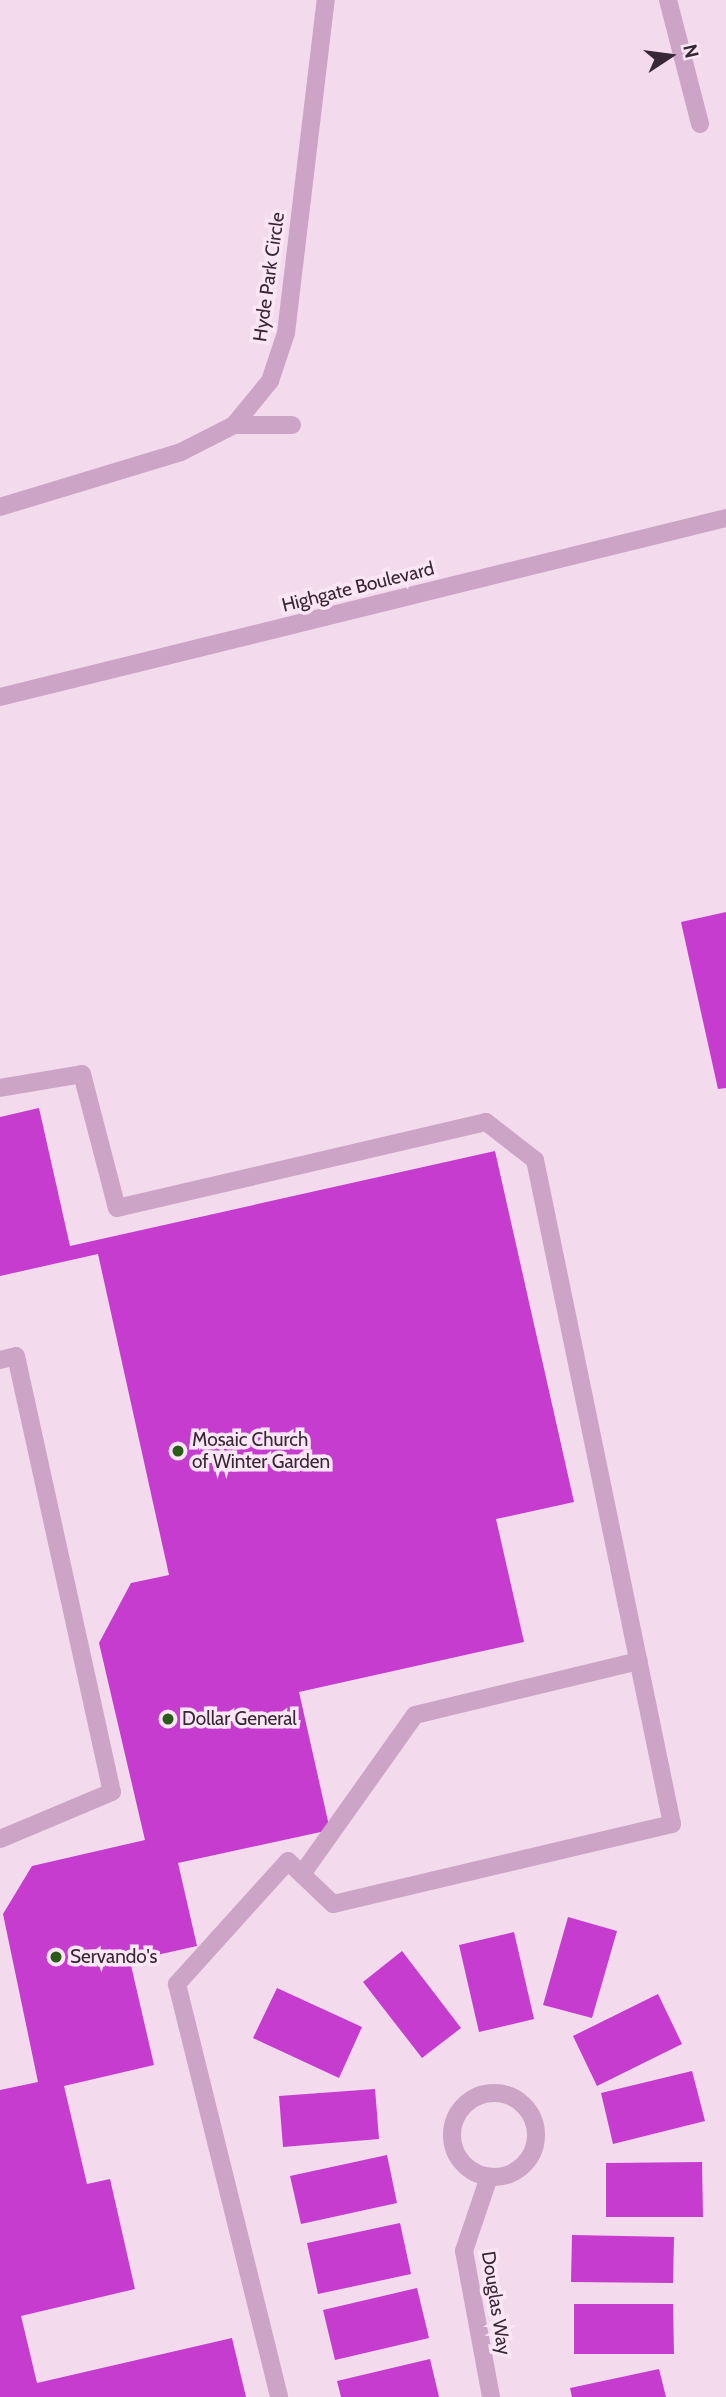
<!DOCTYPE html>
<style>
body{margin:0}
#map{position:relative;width:726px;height:2397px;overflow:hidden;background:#f3daed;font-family:Cabin,sans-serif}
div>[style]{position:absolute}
.building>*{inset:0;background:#c63ccf}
.minor>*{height:18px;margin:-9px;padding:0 9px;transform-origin:9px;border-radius:9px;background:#cca5c6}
.minor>.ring{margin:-9px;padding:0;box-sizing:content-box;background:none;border:18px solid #cca5c6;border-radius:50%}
.dots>*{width:19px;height:19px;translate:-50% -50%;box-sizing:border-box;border:4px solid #fbe6f6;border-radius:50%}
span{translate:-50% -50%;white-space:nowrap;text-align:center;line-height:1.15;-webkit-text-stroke:7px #fbe6f6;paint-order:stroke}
.street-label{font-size:19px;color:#372737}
.poi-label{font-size:19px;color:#372737}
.left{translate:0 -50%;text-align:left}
.north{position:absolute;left:635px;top:21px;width:70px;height:70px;-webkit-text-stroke:5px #fbe6f6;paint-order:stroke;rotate:77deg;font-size:19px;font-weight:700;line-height:28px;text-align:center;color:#372737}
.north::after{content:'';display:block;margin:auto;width:24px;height:32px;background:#372737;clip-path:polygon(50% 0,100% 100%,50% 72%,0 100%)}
</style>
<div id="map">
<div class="building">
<i style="clip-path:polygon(726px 912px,726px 1088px,718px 1089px,681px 922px)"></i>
<i style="clip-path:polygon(39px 1108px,70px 1246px,495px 1151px,574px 1502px,496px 1519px,524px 1642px,299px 1692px,330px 1830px,178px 1863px,197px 1946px,130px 1961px,154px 2065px,64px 2086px,87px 2184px,110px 2179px,135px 2289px,21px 2316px,37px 2383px,232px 2338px,246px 2397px,0 2397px,0 2090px,38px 2082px,3px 1914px,32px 1866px,145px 1840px,99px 1643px,131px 1583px,169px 1575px,98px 1254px,0 1276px,0 1117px)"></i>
<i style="clip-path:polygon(568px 1917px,617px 1931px,592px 2018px,543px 2005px)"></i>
<i style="clip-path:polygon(514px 1932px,534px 2019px,479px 2032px,459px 1945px)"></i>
<i style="clip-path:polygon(402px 1951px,461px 2028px,422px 2058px,363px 1982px)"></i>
<i style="clip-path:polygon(277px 1988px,362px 2027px,339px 2078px,253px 2038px)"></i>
<i style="clip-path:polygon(658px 1994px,682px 2044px,597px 2086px,573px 2036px)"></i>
<i style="clip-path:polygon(692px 2071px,705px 2121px,613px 2144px,601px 2093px)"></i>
<i style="clip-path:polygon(375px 2089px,379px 2139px,283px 2147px,279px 2096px)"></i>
<i style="clip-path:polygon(387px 2155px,397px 2203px,301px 2224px,290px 2176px)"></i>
<i style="clip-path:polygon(702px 2162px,703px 2217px,606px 2217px,606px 2163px)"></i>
<i style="clip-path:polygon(400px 2223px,411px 2274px,318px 2294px,307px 2243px)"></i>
<i style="clip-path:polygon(572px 2235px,674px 2237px,673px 2283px,571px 2282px)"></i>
<i style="clip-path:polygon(417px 2288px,429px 2338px,335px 2360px,323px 2310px)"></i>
<i style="clip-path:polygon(574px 2304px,673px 2304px,674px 2354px,574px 2354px)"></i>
<i style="clip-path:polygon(430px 2359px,439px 2397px,341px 2397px,337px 2381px)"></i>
<i style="clip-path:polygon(659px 2369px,666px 2397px,572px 2397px,570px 2388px)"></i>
</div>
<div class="minor">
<i style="left:668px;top:0;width:128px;rotate:75.5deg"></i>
<i style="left:234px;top:425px;width:58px"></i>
<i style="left:0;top:507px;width:189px;rotate:-16.9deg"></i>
<i style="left:181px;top:452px;width:59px;rotate:-27deg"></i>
<i style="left:234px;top:425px;width:57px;rotate:-50.7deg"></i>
<i style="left:270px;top:381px;width:51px;rotate:-71.6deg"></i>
<i style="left:286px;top:333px;width:335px;rotate:-83.2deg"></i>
<i style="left:0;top:697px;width:748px;rotate:-13.85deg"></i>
<i style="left:0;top:1088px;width:83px;rotate:-9.7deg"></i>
<i style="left:82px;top:1074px;width:138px;rotate:75.4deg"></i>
<i style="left:117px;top:1208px;width:379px;rotate:-13.1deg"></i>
<i style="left:486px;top:1122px;width:62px;rotate:37.8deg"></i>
<i style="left:535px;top:1160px;width:678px;rotate:78.34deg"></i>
<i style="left:672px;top:1824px;width:348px;rotate:166.7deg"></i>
<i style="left:333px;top:1904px;width:62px;rotate:-136.3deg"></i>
<i style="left:288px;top:1861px;width:166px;rotate:132.1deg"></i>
<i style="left:177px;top:1984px;width:425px;rotate:76.1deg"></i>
<i style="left:0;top:1360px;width:16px;rotate:-14deg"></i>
<i style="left:16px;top:1356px;width:446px;rotate:77.6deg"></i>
<i style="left:112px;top:1792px;width:121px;rotate:157.2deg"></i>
<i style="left:302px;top:1874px;width:195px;rotate:-54.6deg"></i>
<i style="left:415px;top:1715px;width:230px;rotate:-13.6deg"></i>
<i class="ring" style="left:452px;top:2093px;width:66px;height:66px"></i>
<i style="left:489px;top:2177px;width:78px;rotate:108.7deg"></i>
<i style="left:464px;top:2251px;width:148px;rotate:79.5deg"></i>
</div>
<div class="dots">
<i style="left:178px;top:1451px;background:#295c19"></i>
<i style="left:168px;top:1719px;background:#295c19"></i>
<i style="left:56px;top:1957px;background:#295c19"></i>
</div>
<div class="street-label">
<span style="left:269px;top:277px;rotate:-82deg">Hyde Park Circle</span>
<span style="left:358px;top:587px;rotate:-14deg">Highgate Boulevard</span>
<span style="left:496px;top:2303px;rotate:81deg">Douglas Way</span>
</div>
<div class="poi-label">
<span class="left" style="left:192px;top:1451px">Mosaic Church<br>of Winter Garden</span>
<span class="left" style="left:182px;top:1719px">Dollar General</span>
<span class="left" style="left:70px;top:1957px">Servando's</span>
</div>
<div class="north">N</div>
</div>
